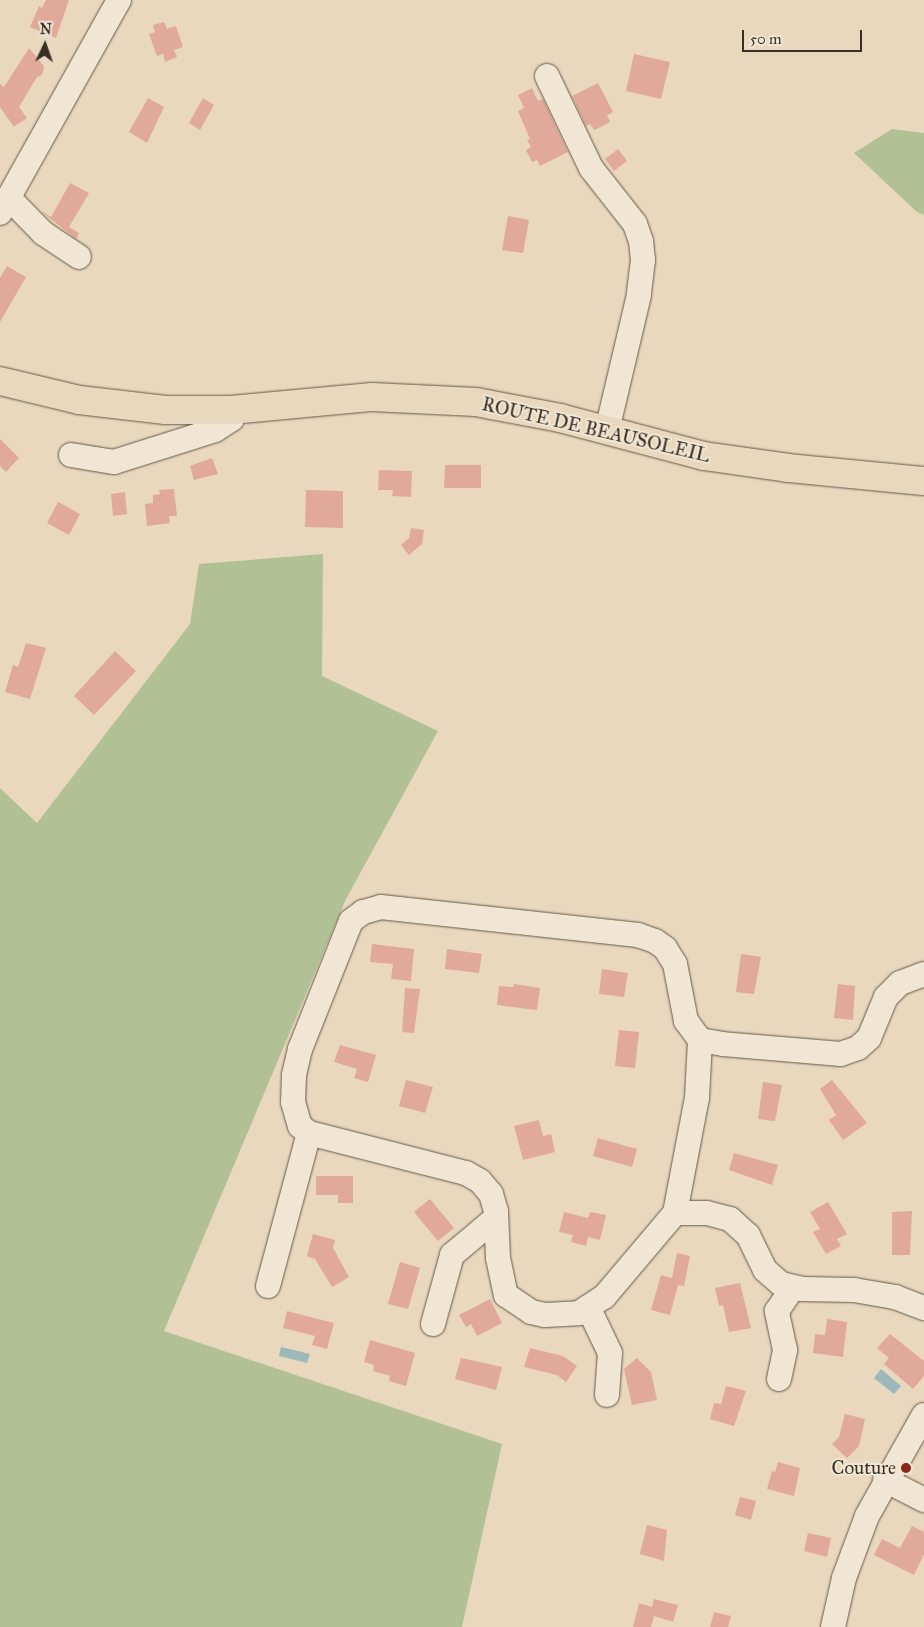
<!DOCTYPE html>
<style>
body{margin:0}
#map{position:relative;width:924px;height:1627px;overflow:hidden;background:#e9d8bd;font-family:"IM FELL Great Primer",serif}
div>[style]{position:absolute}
.green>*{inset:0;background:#b1c095}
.water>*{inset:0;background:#9bb8bb}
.building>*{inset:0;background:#e0a99a}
.roads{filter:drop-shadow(0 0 1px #64584a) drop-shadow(0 0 1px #64584a)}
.minor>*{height:24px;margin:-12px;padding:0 12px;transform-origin:12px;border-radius:12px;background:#f1e6d4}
.major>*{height:28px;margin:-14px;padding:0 14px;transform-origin:14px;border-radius:14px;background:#e9d8bd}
.dots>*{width:14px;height:14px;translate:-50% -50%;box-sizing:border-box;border:2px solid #f1e6d4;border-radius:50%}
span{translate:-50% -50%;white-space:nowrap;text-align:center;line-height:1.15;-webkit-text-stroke:4px #f1e6d4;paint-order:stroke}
.street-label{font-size:19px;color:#372e24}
.poi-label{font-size:19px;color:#372e24}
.right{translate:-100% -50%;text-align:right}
.north{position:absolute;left:20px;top:20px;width:50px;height:50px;-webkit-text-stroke:4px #f1e6d4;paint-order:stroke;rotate:3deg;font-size:14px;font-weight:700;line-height:20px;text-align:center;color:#372e24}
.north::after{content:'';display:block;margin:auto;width:18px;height:22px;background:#372e24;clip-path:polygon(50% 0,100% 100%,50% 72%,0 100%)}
.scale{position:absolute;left:742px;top:30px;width:120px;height:22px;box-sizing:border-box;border:2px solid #372e24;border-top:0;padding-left:6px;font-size:15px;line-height:18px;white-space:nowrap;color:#372e24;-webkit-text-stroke:4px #f1e6d4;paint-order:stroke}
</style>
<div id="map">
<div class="green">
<i style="clip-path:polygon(892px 129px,924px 133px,924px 215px,917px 212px,854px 153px)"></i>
<i style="clip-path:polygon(323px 554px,322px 676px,438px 731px,346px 899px,164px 1331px,502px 1444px,462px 1627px,0 1627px,0 788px,37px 823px,190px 624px,199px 564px)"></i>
</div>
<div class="water">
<i style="clip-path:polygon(281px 1347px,310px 1354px,307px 1363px,279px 1356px)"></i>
<i style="clip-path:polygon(881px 1369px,901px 1386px,894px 1394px,874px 1378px)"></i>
</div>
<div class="building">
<i style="clip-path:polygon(46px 0,69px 0,56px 38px,30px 27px,39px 6px,42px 8px)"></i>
<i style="clip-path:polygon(164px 22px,167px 29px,176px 26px,183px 47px,174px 50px,177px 57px,165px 62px,163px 54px,157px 56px,149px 34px,155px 32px,153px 25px)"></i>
<i style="clip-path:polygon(29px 48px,44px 66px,42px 75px,37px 77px,19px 107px,27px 118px,14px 127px,0 107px,0 84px,4px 87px)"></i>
<i style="clip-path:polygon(634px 54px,670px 62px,661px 99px,626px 91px)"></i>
<i style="clip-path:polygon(598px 83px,613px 112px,607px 115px,610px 122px,594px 130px,590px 124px,586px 126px,572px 96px)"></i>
<i style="clip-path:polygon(532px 88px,538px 101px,543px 99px,568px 152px,540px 166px,537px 160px,532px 162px,526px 150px,531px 147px,527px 140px,530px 139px,518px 111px,524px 108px,518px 95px)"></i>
<i style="clip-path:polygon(148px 98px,164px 107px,147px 143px,129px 132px)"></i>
<i style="clip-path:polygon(203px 98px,214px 105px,200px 130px,189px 123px)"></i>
<i style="clip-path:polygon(618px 149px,627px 161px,614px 171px,605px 159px)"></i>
<i style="clip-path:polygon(70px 183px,89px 193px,69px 227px,79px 233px,76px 239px,41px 211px,51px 217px)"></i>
<i style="clip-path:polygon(508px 216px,529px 220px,523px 253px,502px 250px)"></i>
<i style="clip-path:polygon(7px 266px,26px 277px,0 322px,0 278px)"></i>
<i style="clip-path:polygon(0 439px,19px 458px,6px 472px,0 466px)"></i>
<i style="clip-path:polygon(212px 458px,218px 474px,194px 480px,190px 466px)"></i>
<i style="clip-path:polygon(445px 465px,481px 465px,481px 488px,444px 488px)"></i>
<i style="clip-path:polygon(379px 470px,412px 471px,411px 497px,392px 496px,393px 490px,378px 490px)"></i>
<i style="clip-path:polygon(174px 489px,177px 516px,169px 516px,170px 523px,147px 526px,145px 504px,153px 503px,153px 495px,160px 494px,159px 490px)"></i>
<i style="clip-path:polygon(306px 490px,343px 491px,343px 528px,305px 527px)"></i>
<i style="clip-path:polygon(125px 492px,127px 514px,113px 516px,111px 494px)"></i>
<i style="clip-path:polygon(58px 502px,80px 514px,69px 535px,47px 523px)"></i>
<i style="clip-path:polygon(411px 528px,424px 530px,422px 544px,409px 555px,401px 545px,409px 538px)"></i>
<i style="clip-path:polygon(26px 643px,46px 648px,30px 699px,5px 692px,13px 665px,18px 667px)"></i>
<i style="clip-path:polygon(115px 651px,136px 671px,94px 715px,74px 696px)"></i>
<i style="clip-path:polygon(372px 944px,414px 949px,411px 981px,391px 979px,393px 964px,370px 962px)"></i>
<i style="clip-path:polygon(447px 949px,482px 954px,479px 973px,445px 969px)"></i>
<i style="clip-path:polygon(741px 954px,761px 957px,754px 994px,736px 992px)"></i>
<i style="clip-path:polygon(602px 969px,628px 973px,624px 997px,599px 994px)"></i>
<i style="clip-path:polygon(514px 984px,540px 988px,537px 1010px,497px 1005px,499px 986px,513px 987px)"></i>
<i style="clip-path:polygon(838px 984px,855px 986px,853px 1020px,834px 1018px)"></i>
<i style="clip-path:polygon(405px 988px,420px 989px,414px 1033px,402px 1032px)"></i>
<i style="clip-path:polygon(619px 1030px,639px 1032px,635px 1068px,615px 1066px)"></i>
<i style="clip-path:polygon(340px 1045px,376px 1055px,368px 1082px,354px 1078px,357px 1069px,334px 1062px)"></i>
<i style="clip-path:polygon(406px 1080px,433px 1087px,425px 1113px,399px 1106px)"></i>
<i style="clip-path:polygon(832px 1080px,867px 1123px,843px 1140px,829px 1120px,836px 1115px,820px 1089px)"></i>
<i style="clip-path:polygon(763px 1082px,782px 1085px,775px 1121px,758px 1119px)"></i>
<i style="clip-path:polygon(539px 1120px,543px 1136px,551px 1134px,555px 1152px,523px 1160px,514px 1126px)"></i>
<i style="clip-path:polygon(598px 1138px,637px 1149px,632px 1167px,593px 1156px)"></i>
<i style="clip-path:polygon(734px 1153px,778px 1165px,772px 1185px,729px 1170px)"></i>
<i style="clip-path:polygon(316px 1176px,353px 1176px,353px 1203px,338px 1203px,338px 1195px,316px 1195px)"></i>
<i style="clip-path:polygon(430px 1199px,454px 1228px,438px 1241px,414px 1212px)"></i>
<i style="clip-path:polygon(828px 1202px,847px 1234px,837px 1239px,841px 1246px,826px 1254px,813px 1232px,820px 1229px,810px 1212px)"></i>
<i style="clip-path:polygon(912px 1211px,910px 1255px,892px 1255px,892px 1212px)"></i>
<i style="clip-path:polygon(564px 1212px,588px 1218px,590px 1212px,606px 1215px,600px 1240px,588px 1237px,586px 1246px,571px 1242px,573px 1235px,559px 1232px)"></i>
<i style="clip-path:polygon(313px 1234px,335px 1240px,333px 1248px,349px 1277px,332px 1287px,315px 1259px,307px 1256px)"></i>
<i style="clip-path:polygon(677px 1253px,690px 1256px,684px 1286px,678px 1285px,670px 1315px,651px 1310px,661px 1275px,672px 1278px)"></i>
<i style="clip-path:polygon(400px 1262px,420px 1268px,408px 1309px,388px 1304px)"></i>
<i style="clip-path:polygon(740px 1283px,751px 1328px,729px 1332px,723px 1305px,719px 1306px,715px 1288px)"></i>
<i style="clip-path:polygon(490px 1299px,502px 1323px,477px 1336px,471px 1324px,466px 1327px,459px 1315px)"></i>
<i style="clip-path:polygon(287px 1311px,334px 1323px,327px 1349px,312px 1345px,315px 1336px,283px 1328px)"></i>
<i style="clip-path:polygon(827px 1319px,847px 1322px,843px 1357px,813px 1353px,815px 1334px,825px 1335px)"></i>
<i style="clip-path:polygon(890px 1334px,924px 1361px,924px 1376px,913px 1389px,884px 1364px,889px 1358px,877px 1348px)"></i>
<i style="clip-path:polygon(370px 1340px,415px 1353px,406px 1386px,389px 1381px,390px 1376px,373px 1371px,374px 1365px,364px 1362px)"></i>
<i style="clip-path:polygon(530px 1348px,563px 1356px,577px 1366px,566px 1382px,557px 1375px,524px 1367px)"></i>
<i style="clip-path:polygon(461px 1358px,502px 1367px,496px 1390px,455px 1379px)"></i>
<i style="clip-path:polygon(637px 1358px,651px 1372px,657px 1400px,632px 1405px,624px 1369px)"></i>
<i style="clip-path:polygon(726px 1386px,746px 1391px,734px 1426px,710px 1419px,714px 1403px,721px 1404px)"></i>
<i style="clip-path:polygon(845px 1414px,865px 1419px,859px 1446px,847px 1458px,832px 1444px,839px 1437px)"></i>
<i style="clip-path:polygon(778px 1462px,800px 1468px,794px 1496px,767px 1489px,772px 1471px,775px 1472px)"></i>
<i style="clip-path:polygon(740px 1497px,756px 1501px,751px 1520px,735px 1515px)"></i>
<i style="clip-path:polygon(647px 1525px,667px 1530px,664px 1561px,640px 1554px)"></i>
<i style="clip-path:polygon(912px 1526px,924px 1532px,924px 1554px,914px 1575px,874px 1555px,882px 1539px,900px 1548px)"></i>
<i style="clip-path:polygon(808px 1533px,831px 1538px,827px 1557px,804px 1551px)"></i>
<i style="clip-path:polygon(654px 1599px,678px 1605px,673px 1622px,654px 1616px,651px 1627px,633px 1627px,639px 1603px,652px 1607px)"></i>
<i style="clip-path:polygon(714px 1612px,731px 1616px,728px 1627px,710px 1627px)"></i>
</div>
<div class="roads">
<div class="minor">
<i style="left:547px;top:76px;width:102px;rotate:64.4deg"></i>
<i style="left:591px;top:168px;width:71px;rotate:51.8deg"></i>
<i style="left:635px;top:224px;width:18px;rotate:71deg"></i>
<i style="left:641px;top:241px;width:19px;rotate:84deg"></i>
<i style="left:643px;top:260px;width:35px;rotate:97deg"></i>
<i style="left:639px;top:295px;width:139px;rotate:103.3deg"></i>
<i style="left:9px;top:198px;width:49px;rotate:45.8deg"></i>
<i style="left:43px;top:233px;width:43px;rotate:33.7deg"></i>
<i style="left:0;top:213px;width:244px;rotate:-60.8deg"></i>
<i style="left:71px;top:455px;width:44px;rotate:9.2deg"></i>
<i style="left:114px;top:462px;width:106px;rotate:-17.6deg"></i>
<i style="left:215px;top:430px;width:20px;rotate:-33deg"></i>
<i style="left:232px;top:419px;width:9px;rotate:-96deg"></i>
<i style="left:924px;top:974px;width:26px;rotate:159deg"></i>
<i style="left:900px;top:983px;width:20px;rotate:135deg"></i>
<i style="left:886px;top:997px;width:44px;rotate:112.5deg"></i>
<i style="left:869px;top:1038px;width:15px;rotate:138deg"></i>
<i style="left:858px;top:1048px;width:18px;rotate:161deg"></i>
<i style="left:841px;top:1054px;width:118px;rotate:-175.2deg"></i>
<i style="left:723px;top:1044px;width:23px;rotate:-170deg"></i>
<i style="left:700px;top:1040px;width:24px;rotate:-126deg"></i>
<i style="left:686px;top:1021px;width:58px;rotate:-100.9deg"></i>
<i style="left:675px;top:964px;width:19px;rotate:-122deg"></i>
<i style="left:665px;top:948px;width:12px;rotate:-145deg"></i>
<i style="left:655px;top:941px;width:18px;rotate:-161deg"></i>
<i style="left:638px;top:935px;width:259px;rotate:-173.8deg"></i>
<i style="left:381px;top:907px;width:19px;rotate:164deg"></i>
<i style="left:363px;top:912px;width:15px;rotate:143deg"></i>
<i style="left:351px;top:921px;width:138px;rotate:111.7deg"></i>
<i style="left:300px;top:1049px;width:27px;rotate:103deg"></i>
<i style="left:294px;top:1075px;width:27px;rotate:92deg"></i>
<i style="left:293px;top:1102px;width:25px;rotate:74deg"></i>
<i style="left:300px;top:1126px;width:11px;rotate:38deg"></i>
<i style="left:309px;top:1133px;width:162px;rotate:14.3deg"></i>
<i style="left:466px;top:1173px;width:16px;rotate:30deg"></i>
<i style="left:480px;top:1181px;width:17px;rotate:50deg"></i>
<i style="left:491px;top:1194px;width:18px;rotate:74deg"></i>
<i style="left:496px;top:1211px;width:47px;rotate:87.6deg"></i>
<i style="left:498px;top:1258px;width:38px;rotate:78deg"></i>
<i style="left:506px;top:1295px;width:30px;rotate:34deg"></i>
<i style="left:531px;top:1312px;width:14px;rotate:12deg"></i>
<i style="left:545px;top:1315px;width:34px;rotate:-3deg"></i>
<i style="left:579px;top:1313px;width:30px;rotate:-33deg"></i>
<i style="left:604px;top:1297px;width:110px;rotate:-49.8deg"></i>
<i style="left:675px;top:1213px;width:32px"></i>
<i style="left:707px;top:1213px;width:24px;rotate:15deg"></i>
<i style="left:730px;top:1219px;width:24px;rotate:42deg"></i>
<i style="left:748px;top:1235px;width:39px;rotate:64deg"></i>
<i style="left:765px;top:1270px;width:21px;rotate:41deg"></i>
<i style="left:781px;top:1284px;width:22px;rotate:13deg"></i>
<i style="left:802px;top:1289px;width:52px;rotate:1.1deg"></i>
<i style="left:854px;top:1290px;width:42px;rotate:9.7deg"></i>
<i style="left:895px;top:1297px;width:31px;rotate:21deg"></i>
<i style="left:675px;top:1213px;width:117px;rotate:-79.2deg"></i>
<i style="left:697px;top:1098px;width:58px;rotate:-87deg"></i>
<i style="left:268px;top:1286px;width:158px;rotate:-75deg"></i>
<i style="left:588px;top:1307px;width:51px;rotate:64.4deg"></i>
<i style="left:610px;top:1353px;width:42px;rotate:94.1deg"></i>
<i style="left:433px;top:1324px;width:72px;rotate:-74.6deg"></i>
<i style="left:452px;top:1255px;width:57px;rotate:-40.1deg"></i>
<i style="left:779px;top:1379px;width:30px;rotate:-78deg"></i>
<i style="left:785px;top:1350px;width:40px;rotate:-102deg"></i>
<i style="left:777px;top:1311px;width:29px;rotate:-56deg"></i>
<i style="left:885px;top:1480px;width:44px;rotate:27.1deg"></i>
<i style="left:833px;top:1627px;width:50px;rotate:-77.3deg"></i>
<i style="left:844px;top:1578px;width:66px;rotate:-69.6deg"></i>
<i style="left:867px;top:1516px;width:116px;rotate:-60.6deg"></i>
</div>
<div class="major">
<i style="left:0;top:381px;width:81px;rotate:13.5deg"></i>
<i style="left:79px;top:400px;width:87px;rotate:6.6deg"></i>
<i style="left:165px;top:410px;width:66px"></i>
<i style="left:231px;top:410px;width:142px;rotate:-5.3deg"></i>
<i style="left:372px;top:397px;width:104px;rotate:2.8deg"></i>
<i style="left:476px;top:402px;width:86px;rotate:10.8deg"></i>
<i style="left:560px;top:418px;width:149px;rotate:14.8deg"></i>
<i style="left:704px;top:456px;width:85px;rotate:8.1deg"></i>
<i style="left:788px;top:468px;width:137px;rotate:5.5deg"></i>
</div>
</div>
<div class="dots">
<i style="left:906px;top:1468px;background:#8f2418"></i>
</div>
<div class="street-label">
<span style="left:596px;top:430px;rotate:13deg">ROUTE DE BEAUSOLEIL</span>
</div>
<div class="poi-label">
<span class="right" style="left:896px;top:1468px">Couture</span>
</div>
<div class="north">N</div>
<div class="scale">50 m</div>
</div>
